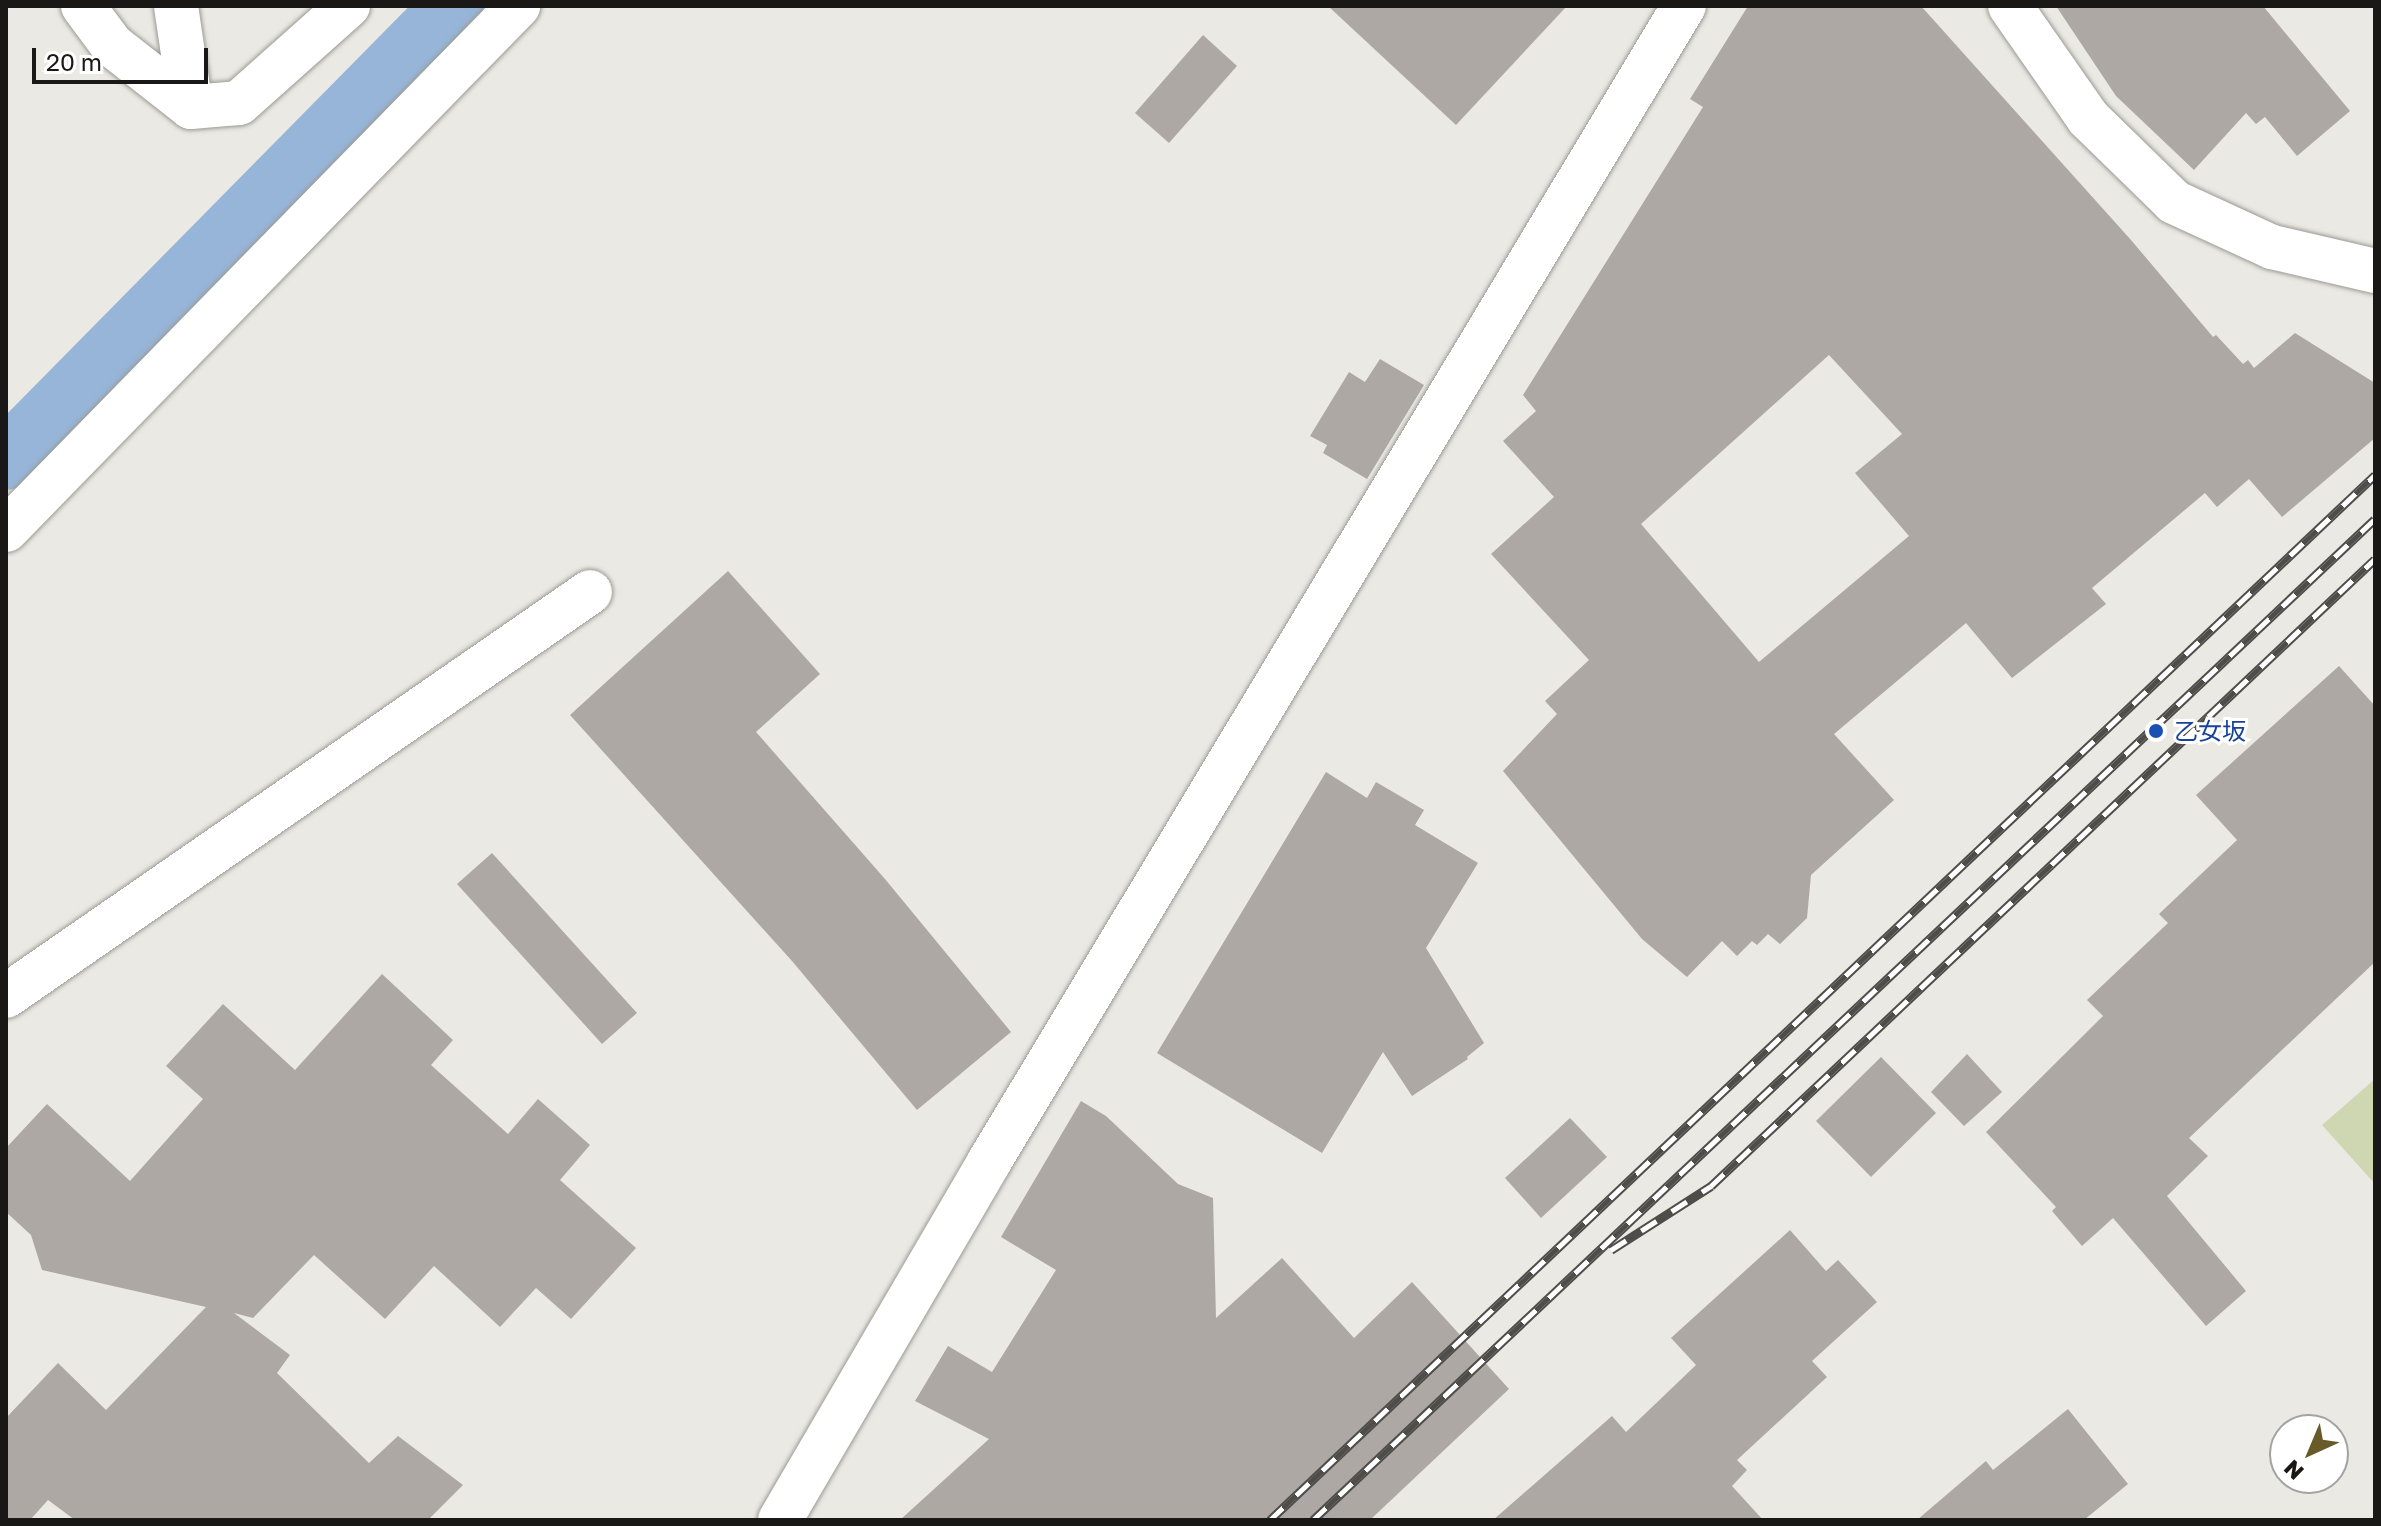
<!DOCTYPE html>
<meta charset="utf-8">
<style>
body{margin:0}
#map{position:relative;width:2381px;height:1526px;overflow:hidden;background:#eae9e3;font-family:"Golos Text","Noto Sans JP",sans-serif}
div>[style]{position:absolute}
.green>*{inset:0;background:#cfd7b2}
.canal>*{height:62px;margin:-31px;padding:0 31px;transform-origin:31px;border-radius:31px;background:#97b5d8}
.building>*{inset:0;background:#aea8a5}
.roads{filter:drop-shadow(0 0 2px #9b9a95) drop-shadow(0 0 2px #9b9a95)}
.minor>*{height:44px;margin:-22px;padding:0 22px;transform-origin:22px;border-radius:22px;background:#fff}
.rail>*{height:9px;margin-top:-4.5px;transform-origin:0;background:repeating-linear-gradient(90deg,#fff 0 18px,#4e4d4a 0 36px);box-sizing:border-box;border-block:2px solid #4e4d4a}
.dots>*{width:22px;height:22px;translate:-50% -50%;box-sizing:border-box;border:4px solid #fff;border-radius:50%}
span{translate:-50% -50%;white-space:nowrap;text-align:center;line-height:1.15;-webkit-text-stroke:6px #fff;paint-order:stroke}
.transit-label{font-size:24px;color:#164399}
.left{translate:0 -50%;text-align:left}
.frame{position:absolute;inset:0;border:8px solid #191816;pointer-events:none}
.north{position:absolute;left:2269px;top:1414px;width:80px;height:80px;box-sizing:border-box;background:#fff;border:2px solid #a3a3a2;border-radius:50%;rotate:224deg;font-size:22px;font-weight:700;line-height:32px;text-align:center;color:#191816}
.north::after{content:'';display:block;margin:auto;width:28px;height:36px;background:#685b28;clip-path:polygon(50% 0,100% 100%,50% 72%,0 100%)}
.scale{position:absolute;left:32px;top:48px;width:176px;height:36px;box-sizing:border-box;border:4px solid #191816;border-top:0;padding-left:10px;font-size:24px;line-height:28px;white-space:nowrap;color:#191816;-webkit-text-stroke:6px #fff;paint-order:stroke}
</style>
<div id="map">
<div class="green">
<i style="clip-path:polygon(2375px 1079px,2375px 1184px,2322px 1125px)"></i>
</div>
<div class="canal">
<i style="left:6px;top:459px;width:636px;rotate:-45.38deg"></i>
</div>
<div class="building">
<i style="clip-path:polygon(1328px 6px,1567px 6px,1456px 125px)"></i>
<i style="clip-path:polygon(evenodd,1748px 6px,1921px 6px,2131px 240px,2213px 337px,2216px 335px,2243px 364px,2248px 360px,2254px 368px,2295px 333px,2375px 383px,2375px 438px,2282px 517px,2249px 479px,2217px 507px,2205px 493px,2092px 588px,2106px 604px,2012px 678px,1966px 623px,1834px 734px,1894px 800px,1811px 875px,1807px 918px,1780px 944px,1768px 934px,1757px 945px,1752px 941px,1737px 956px,1722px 941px,1687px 977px,1642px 939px,1503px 771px,1557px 714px,1545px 701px,1589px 660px,1491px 554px,1554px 497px,1503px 441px,1536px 411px,1523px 395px,1703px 107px,1690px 99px,1748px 6px,1829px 355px,1902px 434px,1855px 473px,1909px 536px,1759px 662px,1641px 524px,1829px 355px)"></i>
<i style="clip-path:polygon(2056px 6px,2263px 6px,2350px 111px,2297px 156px,2265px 117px,2256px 124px,2246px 113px,2194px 170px,2116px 96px)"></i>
<i style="clip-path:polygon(1203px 35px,1237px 66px,1169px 143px,1135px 113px)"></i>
<i style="clip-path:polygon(1380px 359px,1424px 385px,1367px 479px,1323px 453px,1327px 445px,1310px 436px,1349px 372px,1365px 382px)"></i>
<i style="clip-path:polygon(728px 571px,820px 674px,756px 732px,885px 879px,1011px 1032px,917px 1110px,792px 961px,570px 715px)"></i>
<i style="clip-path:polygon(2339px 666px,2375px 706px,2375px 962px,2189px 1138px,2208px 1156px,2167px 1196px,2246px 1291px,2206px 1326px,2113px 1218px,2082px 1246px,2052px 1211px,2056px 1207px,1986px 1132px,2103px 1016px,2087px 1000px,2168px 923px,2159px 914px,2237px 840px,2196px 795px)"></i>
<i style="clip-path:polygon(1326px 772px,1367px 798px,1376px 782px,1424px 810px,1415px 825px,1478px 863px,1426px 948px,1484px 1043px,1467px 1057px,1468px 1059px,1412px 1096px,1383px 1052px,1322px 1153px,1157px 1053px)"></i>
<i style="clip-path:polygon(492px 853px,637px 1013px,602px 1044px,457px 884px)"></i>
<i style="clip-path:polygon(382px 974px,453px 1040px,431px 1065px,508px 1134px,538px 1099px,590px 1145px,560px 1180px,636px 1248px,571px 1319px,536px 1288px,500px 1327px,434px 1266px,385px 1319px,314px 1255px,253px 1318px,234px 1313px,290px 1355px,277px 1373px,369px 1463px,398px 1436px,463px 1485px,428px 1520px,75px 1520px,48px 1500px,30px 1520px,6px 1520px,6px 1418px,58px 1363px,106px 1410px,206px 1307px,42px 1270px,31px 1235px,6px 1212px,6px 1148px,47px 1104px,130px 1181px,203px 1099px,166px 1066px,223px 1004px,295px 1070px)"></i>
<i style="clip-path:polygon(1967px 1054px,2002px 1092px,1964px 1126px,1931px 1092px)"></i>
<i style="clip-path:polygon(1881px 1057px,1936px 1113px,1871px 1177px,1816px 1121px)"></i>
<i style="clip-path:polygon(1081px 1101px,1106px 1116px,1178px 1184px,1213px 1198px,1216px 1318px,1282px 1258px,1354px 1338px,1412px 1282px,1509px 1389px,1370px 1520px,900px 1520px,989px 1439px,915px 1401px,948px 1346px,992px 1372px,1056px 1270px,1001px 1237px)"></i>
<i style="clip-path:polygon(1570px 1118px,1607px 1157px,1541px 1218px,1505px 1178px)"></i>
<i style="clip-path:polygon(1790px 1230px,1826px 1271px,1838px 1260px,1877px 1302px,1812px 1361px,1827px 1377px,1737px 1460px,1747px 1470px,1732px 1486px,1763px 1520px,1493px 1520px,1612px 1416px,1626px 1432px,1696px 1365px,1671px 1338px)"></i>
<i style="clip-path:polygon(2068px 1409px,2128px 1484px,2084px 1520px,1917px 1520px,1986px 1461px,1993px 1470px)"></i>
</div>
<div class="roads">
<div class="minor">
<i style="left:83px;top:6px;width:49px;rotate:53.4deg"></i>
<i style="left:112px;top:45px;width:100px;rotate:38.1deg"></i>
<i style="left:176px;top:6px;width:102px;rotate:81.6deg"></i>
<i style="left:191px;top:107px;width:48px;rotate:-4.8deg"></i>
<i style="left:239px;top:103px;width:146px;rotate:-41.7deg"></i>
<i style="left:2010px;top:6px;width:136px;rotate:55.1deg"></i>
<i style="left:2088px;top:118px;width:120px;rotate:44.3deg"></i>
<i style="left:2174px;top:202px;width:108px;rotate:24.7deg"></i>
<i style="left:2272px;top:247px;width:106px;rotate:13.1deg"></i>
<i style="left:6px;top:530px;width:733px;rotate:-45.66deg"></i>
<i style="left:6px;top:996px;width:710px;rotate:-34.67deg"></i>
<i style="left:780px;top:1520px;width:415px;rotate:-59.7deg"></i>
<i style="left:989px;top:1162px;width:1349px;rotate:-58.99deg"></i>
</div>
</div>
<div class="rail">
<i style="left:1611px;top:1250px;width:119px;rotate:-32.6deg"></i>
<i style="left:1711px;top:1186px;width:913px;rotate:-43.36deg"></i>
<i style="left:1270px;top:1520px;width:1521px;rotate:-43.4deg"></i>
<i style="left:1313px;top:1520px;width:1459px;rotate:-43.31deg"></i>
</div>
<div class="dots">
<i style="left:2156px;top:731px;background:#1a4fb4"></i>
</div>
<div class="transit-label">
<span class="left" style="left:2174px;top:731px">乙女坂</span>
</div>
<div class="frame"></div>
<div class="north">N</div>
<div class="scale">20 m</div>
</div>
